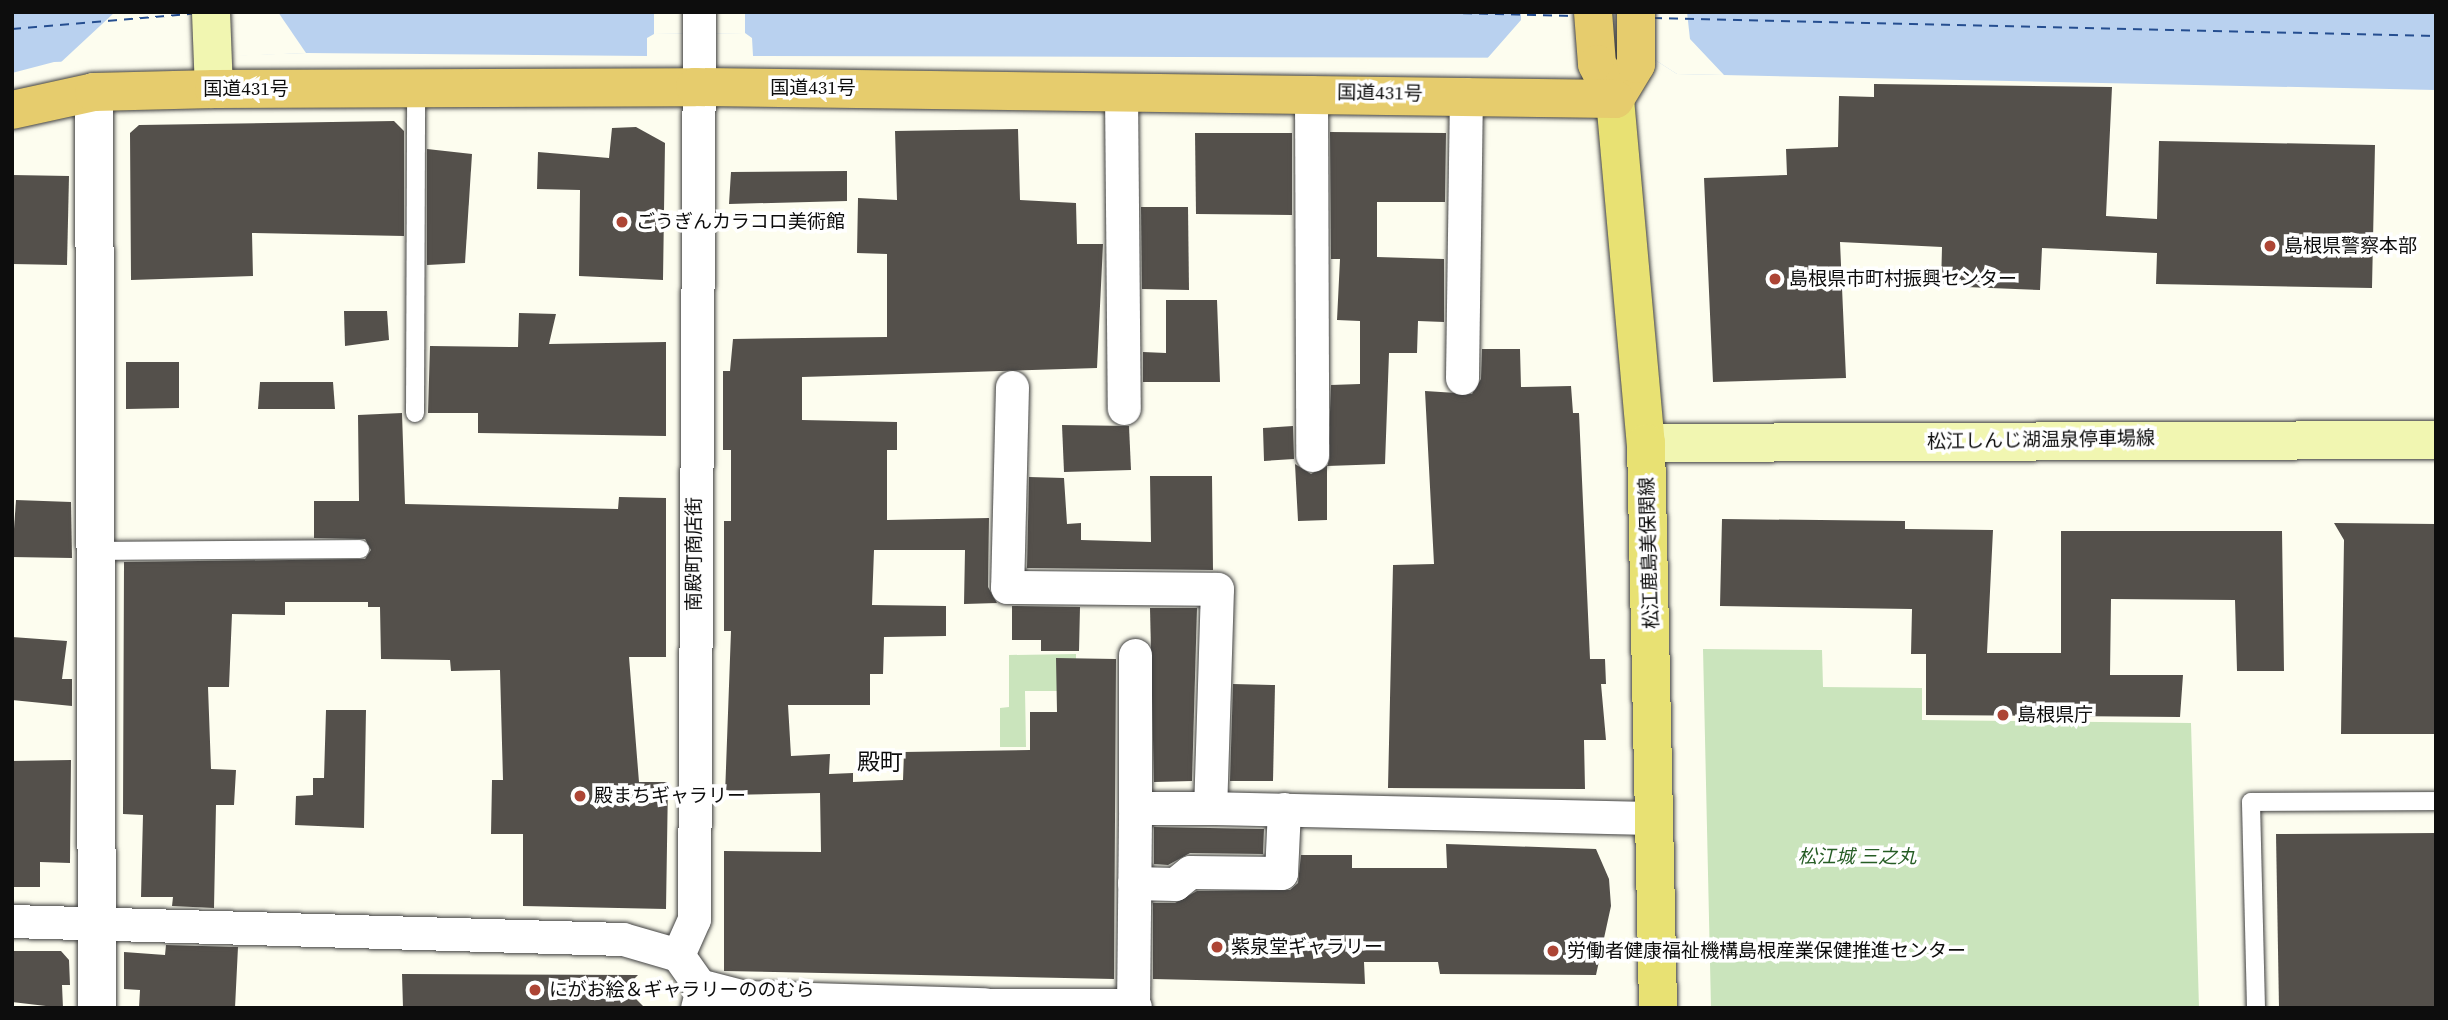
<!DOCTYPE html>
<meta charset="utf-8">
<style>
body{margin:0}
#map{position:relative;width:2448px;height:1020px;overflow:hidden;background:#fdfdef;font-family:"Source Serif 4","Noto Sans JP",serif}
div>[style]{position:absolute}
.green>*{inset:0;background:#cae4bc}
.water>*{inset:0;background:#b9d1ef}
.pier>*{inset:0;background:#fdfdef}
.ferry>*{height:2px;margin-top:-1px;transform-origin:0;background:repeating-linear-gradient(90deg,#254e90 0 9px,transparent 0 16px)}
.building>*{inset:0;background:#54504b}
.roads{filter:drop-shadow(0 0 2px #404040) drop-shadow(0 0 2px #404040)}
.service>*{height:18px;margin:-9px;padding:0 9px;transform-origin:9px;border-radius:9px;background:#fff}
.minor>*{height:33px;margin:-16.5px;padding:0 16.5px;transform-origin:16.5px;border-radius:16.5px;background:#fff}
.tertiary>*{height:38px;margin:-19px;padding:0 19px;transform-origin:19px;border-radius:19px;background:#fff}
.secondary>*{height:38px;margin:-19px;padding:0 19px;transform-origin:19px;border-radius:19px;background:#f1f6b1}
.primary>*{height:38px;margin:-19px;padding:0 19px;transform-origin:19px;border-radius:19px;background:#e8e173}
.trunk>*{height:38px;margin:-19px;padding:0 19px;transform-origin:19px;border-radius:19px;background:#e6cc6d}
.dots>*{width:19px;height:19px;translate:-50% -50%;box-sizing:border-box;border:4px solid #fff;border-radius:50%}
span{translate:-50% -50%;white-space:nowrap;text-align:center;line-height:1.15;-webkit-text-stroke:7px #fff;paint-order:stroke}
.street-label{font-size:19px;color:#0d0d0d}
.poi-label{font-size:19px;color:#0d0d0d}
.left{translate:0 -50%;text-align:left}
.park-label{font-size:19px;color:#265d25;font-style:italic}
.quarter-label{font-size:23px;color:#0d0d0d}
.frame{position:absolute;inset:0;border:14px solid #0d0d0d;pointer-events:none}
</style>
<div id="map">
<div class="green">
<i style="clip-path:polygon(1703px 649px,1822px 650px,1823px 687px,1922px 688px,1922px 720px,2191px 723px,2199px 1008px,1711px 1008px)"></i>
<i style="clip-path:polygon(1076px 654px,1076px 691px,1025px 691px,1026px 747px,1000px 747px,1000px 708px,1009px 707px,1009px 655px)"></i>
</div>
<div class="water">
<i style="clip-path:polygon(12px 12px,2436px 12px,2436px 90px,1677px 74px,1652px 58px,753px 56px,752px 38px,745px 33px,654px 34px,647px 38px,647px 56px,306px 53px,54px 62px,12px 73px)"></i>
</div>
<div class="pier">
<i style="clip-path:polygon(115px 12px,278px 12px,306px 53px,59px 64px)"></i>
<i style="clip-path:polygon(654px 12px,745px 12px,745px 33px,654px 34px)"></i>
<i style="clip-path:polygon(1521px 12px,1687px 12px,1690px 39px,1724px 75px,1677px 74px,1652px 58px,1485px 61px,1521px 20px)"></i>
</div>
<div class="ferry">
<i style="left:1415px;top:12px;width:159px;rotate:1.4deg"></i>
<i style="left:1653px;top:18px;width:783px;rotate:1.32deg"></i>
<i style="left:12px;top:29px;width:181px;rotate:-4.8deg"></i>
</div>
<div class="building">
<i style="clip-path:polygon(1874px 84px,2112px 87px,2106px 216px,2157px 219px,2159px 141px,2375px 145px,2372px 288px,2156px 284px,2157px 253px,2042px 248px,2040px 290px,1941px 286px,1942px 247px,1840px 242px,1846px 378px,1713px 382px,1704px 178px,1787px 175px,1786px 149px,1838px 147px,1839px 96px,1874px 97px)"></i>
<i style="clip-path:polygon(394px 121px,404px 131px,404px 236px,252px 233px,253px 276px,131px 280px,130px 133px,139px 125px)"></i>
<i style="clip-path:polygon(636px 127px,665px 143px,663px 280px,579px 276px,580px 190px,537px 189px,538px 152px,609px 158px,612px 128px)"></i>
<i style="clip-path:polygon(1018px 129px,1020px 200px,1076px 203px,1077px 244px,1103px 244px,1097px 368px,802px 377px,802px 420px,897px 422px,897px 450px,887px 450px,887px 520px,989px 518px,988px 587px,997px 603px,964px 604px,965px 550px,874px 550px,872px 605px,946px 606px,946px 636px,884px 637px,883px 674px,870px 674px,870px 705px,788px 705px,791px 756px,830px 754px,829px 774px,853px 773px,853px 782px,903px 780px,904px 752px,1030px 750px,1030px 712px,1057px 712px,1056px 658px,1116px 659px,1114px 979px,724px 971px,724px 851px,821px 852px,820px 793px,725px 795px,731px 631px,724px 631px,724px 521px,731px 521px,731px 450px,723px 450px,723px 371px,730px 371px,733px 339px,887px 337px,887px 254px,857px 253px,858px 198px,897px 200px,895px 131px)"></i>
<i style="clip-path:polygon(1330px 132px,1446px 133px,1445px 202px,1377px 202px,1377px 257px,1444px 259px,1444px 322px,1418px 321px,1417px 353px,1389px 353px,1385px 464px,1327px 466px,1327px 520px,1298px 521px,1295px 464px,1311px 474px,1328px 465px,1331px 385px,1360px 384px,1360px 321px,1337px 320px,1340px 259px,1331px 259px)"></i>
<i style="clip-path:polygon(1195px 133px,1292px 133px,1292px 215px,1196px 214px)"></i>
<i style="clip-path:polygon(427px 149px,472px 154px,465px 263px,427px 265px)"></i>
<i style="clip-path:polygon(847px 171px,847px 201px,729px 204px,731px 172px)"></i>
<i style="clip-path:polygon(12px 175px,69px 176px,67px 265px,12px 264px)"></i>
<i style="clip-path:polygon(1141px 207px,1188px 207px,1189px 290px,1142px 289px)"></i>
<i style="clip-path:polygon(1166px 300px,1217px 300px,1220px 382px,1143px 382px,1143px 352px,1166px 353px)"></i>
<i style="clip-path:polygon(344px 311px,387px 311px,389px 340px,345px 346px)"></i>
<i style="clip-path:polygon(519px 313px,556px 314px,549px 344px,666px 342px,666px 436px,478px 433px,478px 413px,428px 413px,430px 346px,518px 347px)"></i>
<i style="clip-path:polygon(1482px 349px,1520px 349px,1521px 387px,1571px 386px,1573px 413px,1579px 413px,1590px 659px,1605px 659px,1606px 684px,1601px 684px,1606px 740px,1584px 740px,1585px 789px,1388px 788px,1393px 565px,1434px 564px,1425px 391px,1472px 394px,1481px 379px)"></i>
<i style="clip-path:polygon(126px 362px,179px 362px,179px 408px,126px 409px)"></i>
<i style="clip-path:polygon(260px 382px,333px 382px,335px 409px,258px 409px)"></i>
<i style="clip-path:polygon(402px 413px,405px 504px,618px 509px,619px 497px,666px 498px,666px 657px,629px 657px,639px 782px,668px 782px,666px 909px,523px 906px,523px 834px,491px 834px,492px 780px,503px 780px,500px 670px,451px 671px,450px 660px,381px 659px,380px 607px,368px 607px,368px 602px,285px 602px,285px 615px,232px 614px,229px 687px,208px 687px,211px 769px,236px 770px,234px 805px,216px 805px,214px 908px,172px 906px,173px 897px,141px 897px,143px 815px,123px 814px,124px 562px,365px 559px,371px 550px,365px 539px,314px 538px,314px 501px,359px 501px,358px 415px)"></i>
<i style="clip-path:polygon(1062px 425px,1129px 426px,1131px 470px,1064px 472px)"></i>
<i style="clip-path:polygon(1293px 426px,1294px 459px,1264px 461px,1263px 428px)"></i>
<i style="clip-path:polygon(1150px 476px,1212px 476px,1213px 570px,1027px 568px,1029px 477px,1064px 478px,1067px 524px,1081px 523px,1081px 540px,1151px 542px)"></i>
<i style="clip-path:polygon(16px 500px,71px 502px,72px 558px,12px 557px)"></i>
<i style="clip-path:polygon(1722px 519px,1905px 521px,1905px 529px,1993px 530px,1987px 653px,2061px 653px,2061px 531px,2282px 531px,2284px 671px,2237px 671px,2235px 600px,2111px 599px,2110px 675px,2183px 675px,2180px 717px,1926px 715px,1926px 654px,1911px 654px,1912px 609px,1720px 606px)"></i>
<i style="clip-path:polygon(2334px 523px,2436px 524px,2436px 734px,2341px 734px,2344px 540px)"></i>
<i style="clip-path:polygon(1012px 606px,1080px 607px,1079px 651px,1041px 651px,1041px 640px,1012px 640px)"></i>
<i style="clip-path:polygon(1150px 608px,1197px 608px,1192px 781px,1154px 782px)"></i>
<i style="clip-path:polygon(12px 637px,67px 641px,62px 679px,72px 679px,72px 706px,12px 700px)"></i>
<i style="clip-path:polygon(1233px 684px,1275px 685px,1273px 781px,1230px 781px)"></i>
<i style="clip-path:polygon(326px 710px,366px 710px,364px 828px,295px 825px,296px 796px,313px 795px,313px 778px,324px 778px)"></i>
<i style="clip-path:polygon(71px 760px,70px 863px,40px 862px,40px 887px,12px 887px,12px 761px)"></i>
<i style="clip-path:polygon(1154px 827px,1264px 829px,1263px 854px,1190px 853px,1168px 865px,1154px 864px)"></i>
<i style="clip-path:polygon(2436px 833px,2436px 1008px,2279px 1008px,2276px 834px)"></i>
<i style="clip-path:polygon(1446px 844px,1596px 849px,1609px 879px,1611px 906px,1596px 975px,1440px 974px,1438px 962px,1364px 962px,1365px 984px,1153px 979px,1153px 903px,1175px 903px,1197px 891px,1290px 890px,1298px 883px,1301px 855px,1352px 855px,1352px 868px,1447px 868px)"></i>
<i style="clip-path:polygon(166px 945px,238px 947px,235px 1008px,139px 1008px,140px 990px,124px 989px,124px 952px,165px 955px)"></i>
<i style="clip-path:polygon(12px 951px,61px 951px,69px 960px,70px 985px,62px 985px,63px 1008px,12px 1002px)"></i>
<i style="clip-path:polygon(402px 974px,638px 975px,625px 988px,645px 1008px,403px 1008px)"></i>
</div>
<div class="roads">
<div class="service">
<i style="left:415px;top:413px;width:325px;rotate:-89.8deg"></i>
<i style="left:96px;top:551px;width:264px;rotate:-0.4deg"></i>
<i style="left:2256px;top:1008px;width:206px;rotate:-91.4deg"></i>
<i style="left:2251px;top:802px;width:185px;rotate:-0.3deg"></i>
</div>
<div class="minor">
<i style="left:1121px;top:91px;width:317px;rotate:89.5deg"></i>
<i style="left:1311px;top:92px;width:363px;rotate:89.8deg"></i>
<i style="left:1462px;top:378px;width:284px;rotate:-89.2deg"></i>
<i style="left:1012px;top:387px;width:200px;rotate:91.4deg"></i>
<i style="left:1007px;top:587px;width:210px;rotate:0.5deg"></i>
<i style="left:1217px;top:589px;width:219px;rotate:91.8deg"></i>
<i style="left:1210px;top:808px;width:446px;rotate:1.3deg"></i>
<i style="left:1135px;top:808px;width:153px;rotate:-90deg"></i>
<i style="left:1134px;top:883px;width:41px;rotate:1.4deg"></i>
<i style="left:1175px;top:884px;width:19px;rotate:-39deg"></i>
<i style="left:1190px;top:872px;width:91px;rotate:0.6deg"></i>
<i style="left:1281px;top:873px;width:64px;rotate:-87.3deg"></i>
<i style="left:12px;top:921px;width:611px;rotate:1.69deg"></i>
<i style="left:623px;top:939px;width:57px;rotate:16.2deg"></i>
<i style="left:697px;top:1008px;width:20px;rotate:-75deg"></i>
<i style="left:702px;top:989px;width:42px;rotate:-125.2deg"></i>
<i style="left:678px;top:955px;width:39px;rotate:-66deg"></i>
<i style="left:694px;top:919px;width:907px;rotate:-89.68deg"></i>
<i style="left:1133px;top:1008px;width:200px;rotate:-89.4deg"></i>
<i style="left:1135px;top:808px;width:75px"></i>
</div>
<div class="tertiary">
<i style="left:94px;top:92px;width:916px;rotate:89.81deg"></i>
<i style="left:702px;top:989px;width:44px;rotate:14.3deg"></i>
<i style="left:745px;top:1000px;width:240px;rotate:1.7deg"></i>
<i style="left:985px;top:1008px;width:148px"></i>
</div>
<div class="secondary">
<i style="left:211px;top:12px;width:77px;rotate:87.8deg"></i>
<i style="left:1646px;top:443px;width:790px;rotate:-0.22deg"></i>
</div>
<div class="primary">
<i style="left:1615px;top:99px;width:345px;rotate:84.9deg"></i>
<i style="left:1646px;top:443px;width:565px;rotate:88.78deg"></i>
</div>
<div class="trunk">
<i style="left:1593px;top:12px;width:52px;rotate:85.6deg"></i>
<i style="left:1597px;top:64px;width:39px;rotate:63deg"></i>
<i style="left:1615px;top:99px;width:41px;rotate:-59deg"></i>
<i style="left:1636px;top:64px;width:52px;rotate:-90deg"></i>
<i style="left:12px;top:110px;width:84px;rotate:-12.4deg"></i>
<i style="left:94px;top:92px;width:120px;rotate:-1.4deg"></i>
<i style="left:214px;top:89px;width:481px;rotate:-0.2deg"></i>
<i style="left:695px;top:87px;width:920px;rotate:0.75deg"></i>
</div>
</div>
<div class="dots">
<i style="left:622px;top:222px;background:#ad4535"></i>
<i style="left:2270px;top:246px;background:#ad4535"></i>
<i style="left:1775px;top:279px;background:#ad4535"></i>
<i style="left:2003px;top:715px;background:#ad4535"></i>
<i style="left:580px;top:796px;background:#ad4535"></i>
<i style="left:1217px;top:947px;background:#ad4535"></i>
<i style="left:1553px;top:951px;background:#ad4535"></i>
<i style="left:535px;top:990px;background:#ad4535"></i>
</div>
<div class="street-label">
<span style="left:813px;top:88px">国道431号</span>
<span style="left:246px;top:89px">国道431号</span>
<span style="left:1380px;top:93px;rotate:1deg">国道431号</span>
<span style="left:2041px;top:440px;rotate:-1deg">松江しんじ湖温泉停車場線</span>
<span style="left:1649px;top:553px;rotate:-92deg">松江鹿島美保関線</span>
<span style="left:694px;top:554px;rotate:-90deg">南殿町商店街</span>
</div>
<div class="poi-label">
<span class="left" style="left:636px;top:222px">ごうぎんカラコロ美術館</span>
<span class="left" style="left:2284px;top:246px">島根県警察本部</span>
<span class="left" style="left:1789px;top:279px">島根県市町村振興センター</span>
<span class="left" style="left:2017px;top:715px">島根県庁</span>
<span class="left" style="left:594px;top:796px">殿まちギャラリー</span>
<span class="left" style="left:1231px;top:947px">紫泉堂ギャラリー</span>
<span class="left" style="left:1567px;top:951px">労働者健康福祉機構島根産業保健推進センター</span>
<span class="left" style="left:549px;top:990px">にがお絵＆ギャラリーののむら</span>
</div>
<div class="park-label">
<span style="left:1857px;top:857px">松江城 三之丸</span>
</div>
<div class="quarter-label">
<span style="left:880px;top:762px">殿町</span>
</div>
<div class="frame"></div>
</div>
